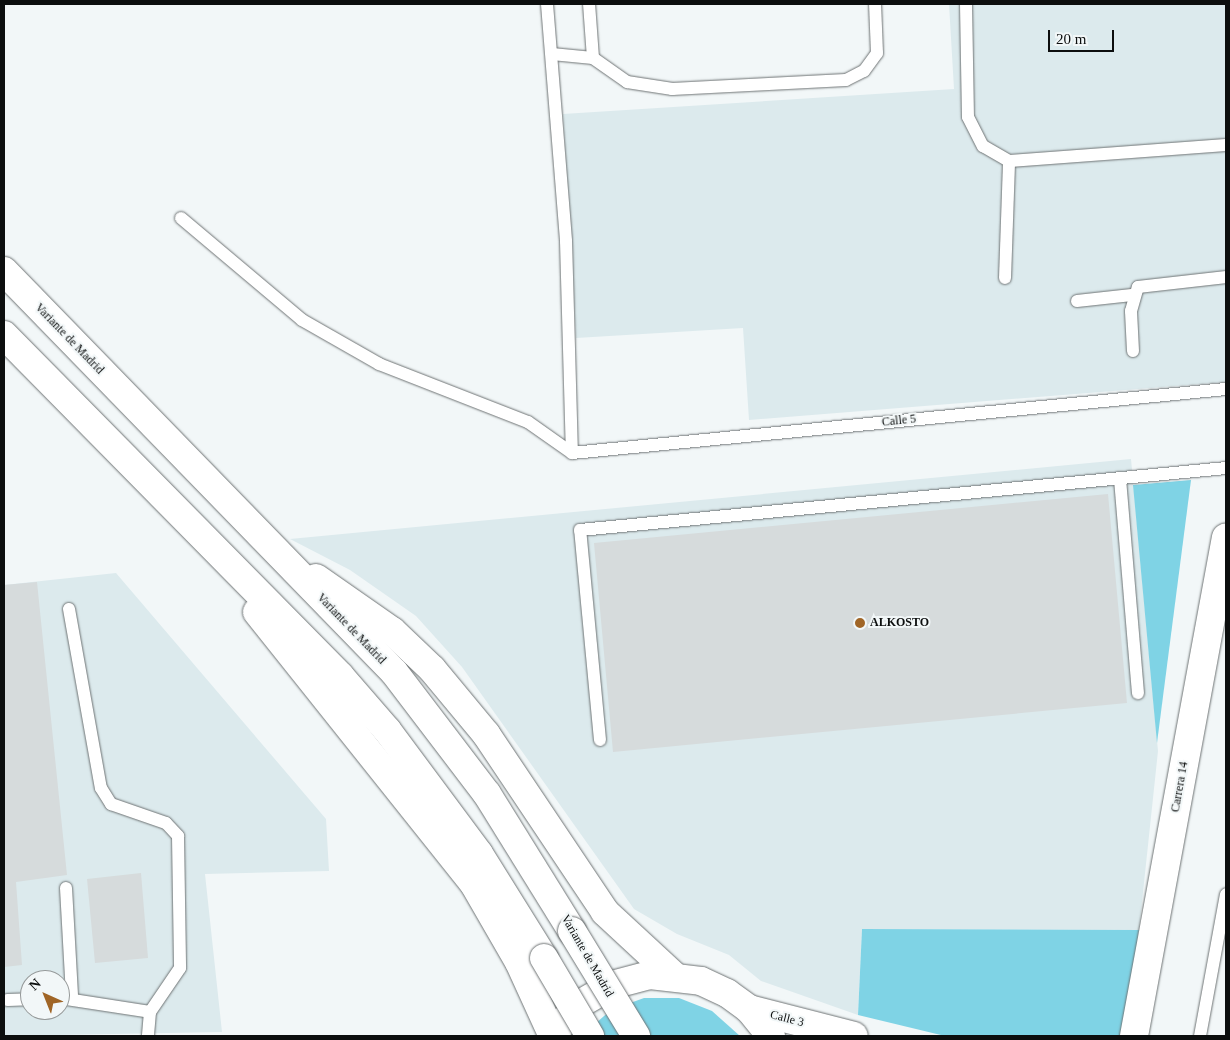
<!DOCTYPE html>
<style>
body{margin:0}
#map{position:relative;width:1230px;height:1040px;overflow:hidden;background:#f2f7f8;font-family:"Times New Roman",serif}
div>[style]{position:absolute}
.built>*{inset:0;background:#dceaed}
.green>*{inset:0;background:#7fd3e5}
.building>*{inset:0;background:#d6dbdc}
.roads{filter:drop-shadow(0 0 1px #6e7374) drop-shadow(0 0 1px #6e7374)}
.service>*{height:12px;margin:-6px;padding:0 6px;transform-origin:6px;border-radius:6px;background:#fff}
.tertiary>*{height:28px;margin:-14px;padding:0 14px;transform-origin:14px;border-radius:14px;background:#fff}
.secondary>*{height:28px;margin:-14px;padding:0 14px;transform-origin:14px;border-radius:14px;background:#fff}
.primary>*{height:28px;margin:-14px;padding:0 14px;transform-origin:14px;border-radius:14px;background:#fff}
.bridges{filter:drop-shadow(0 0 1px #6e7374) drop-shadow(0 0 1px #6e7374)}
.primary-bridge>*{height:28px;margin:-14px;padding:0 14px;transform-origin:14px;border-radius:14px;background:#fff}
.dots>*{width:14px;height:14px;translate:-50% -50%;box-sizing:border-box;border:2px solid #f2f7f8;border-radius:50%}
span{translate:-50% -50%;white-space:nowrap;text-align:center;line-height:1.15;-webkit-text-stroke:4px #f2f7f8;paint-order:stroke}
.street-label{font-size:12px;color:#0c0e0e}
.poi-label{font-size:12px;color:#0c0e0e;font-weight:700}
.left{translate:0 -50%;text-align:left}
.frame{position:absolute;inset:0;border:5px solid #0c0e0e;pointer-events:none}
.north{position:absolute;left:20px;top:970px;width:50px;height:50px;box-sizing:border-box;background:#f2f7f8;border:1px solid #969a9a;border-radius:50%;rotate:316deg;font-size:14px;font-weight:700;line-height:20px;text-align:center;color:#0c0e0e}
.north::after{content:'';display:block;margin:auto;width:18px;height:22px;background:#a06526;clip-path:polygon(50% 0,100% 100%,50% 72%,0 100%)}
.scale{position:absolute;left:1048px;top:30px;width:66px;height:22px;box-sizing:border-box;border:2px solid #0c0e0e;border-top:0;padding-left:6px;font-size:15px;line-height:18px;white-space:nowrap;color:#0c0e0e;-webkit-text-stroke:4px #f2f7f8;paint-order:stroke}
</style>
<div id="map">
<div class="built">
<i style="clip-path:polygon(949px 4px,1226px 4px,1226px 382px,749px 420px,743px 328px,576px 338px,563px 114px,954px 89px)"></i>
<i style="clip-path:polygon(1131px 459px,1158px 751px,1139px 930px,862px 929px,858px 1015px,761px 981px,729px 955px,677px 934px,634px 909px,462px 667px,416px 616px,350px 570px,290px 539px)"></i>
<i style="clip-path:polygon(evenodd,116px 573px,326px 819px,329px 871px,205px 874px,222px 1032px,4px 1036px,4px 585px,116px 573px,30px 980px,60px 980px,60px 1010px,30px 1010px,30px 980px)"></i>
</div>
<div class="green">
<i style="clip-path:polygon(1191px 480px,1157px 743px,1133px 485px)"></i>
<i style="clip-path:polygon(862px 929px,1139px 930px,1126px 1036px,945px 1036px,858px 1015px)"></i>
<i style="clip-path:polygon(644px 998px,679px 998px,712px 1011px,740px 1036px,581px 1036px,611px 1010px)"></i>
</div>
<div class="building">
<i style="clip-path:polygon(1108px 494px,1127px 703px,613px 752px,594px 543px)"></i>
<i style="clip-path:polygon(37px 582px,67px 875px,16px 882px,22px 965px,4px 967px,4px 585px)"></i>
<i style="clip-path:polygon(141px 873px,148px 958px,95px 963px,87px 879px)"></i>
</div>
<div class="roads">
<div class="service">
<i style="left:547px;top:4px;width:238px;rotate:85.4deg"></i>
<i style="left:566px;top:241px;width:212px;rotate:88.4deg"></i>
<i style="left:966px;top:4px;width:113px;rotate:89deg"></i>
<i style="left:968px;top:117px;width:33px;rotate:63deg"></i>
<i style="left:983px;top:146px;width:30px;rotate:30deg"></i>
<i style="left:1009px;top:161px;width:218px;rotate:-4.2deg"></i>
<i style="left:552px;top:54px;width:41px;rotate:5.6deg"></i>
<i style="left:593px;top:58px;width:54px;rotate:-94.2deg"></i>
<i style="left:593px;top:58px;width:42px;rotate:35.2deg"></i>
<i style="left:627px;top:82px;width:46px;rotate:8.8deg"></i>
<i style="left:672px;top:89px;width:174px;rotate:-3deg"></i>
<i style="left:846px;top:80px;width:20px;rotate:-27deg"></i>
<i style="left:864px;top:71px;width:22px;rotate:-54deg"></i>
<i style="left:877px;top:53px;width:49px;rotate:-92.3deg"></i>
<i style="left:181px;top:218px;width:158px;rotate:40.1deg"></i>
<i style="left:302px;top:320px;width:89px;rotate:29.7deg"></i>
<i style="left:379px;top:364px;width:160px;rotate:21.3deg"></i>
<i style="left:528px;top:422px;width:54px;rotate:35.2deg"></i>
<i style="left:1005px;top:278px;width:117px;rotate:-88deg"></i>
<i style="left:1077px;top:301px;width:55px;rotate:-6.2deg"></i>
<i style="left:1133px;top:351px;width:40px;rotate:-92.9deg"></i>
<i style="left:1131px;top:311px;width:25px;rotate:-74deg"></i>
<i style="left:1138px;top:287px;width:89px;rotate:-6.5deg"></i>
<i style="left:572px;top:453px;width:657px;rotate:-5.59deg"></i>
<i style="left:1120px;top:479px;width:215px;rotate:85.2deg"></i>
<i style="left:69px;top:609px;width:182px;rotate:79.9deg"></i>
<i style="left:101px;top:788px;width:19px;rotate:58deg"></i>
<i style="left:111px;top:804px;width:58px;rotate:19.1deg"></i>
<i style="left:166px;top:823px;width:18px;rotate:47deg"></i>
<i style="left:178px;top:836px;width:132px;rotate:89.1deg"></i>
<i style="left:180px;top:968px;width:53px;rotate:124.3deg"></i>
<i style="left:150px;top:1012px;width:24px;rotate:95deg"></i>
<i style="left:600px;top:740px;width:211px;rotate:-95.4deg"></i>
<i style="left:580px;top:530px;width:649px;rotate:-5.48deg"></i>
<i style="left:66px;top:888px;width:109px;rotate:86.8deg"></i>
<i style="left:60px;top:998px;width:91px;rotate:8.8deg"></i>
<i style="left:7px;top:1000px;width:23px;rotate:-2deg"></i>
<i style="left:1200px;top:1036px;width:144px;rotate:-79.6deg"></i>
</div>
<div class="tertiary">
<i style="left:1134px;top:1036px;width:507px;rotate:-79.55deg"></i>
</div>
<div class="secondary">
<i style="left:749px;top:1009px;width:108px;rotate:14.4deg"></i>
<i style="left:551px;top:1036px;width:41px;rotate:-48.9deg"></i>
<i style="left:578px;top:1005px;width:39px;rotate:-30deg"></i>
<i style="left:612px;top:985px;width:39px;rotate:-15deg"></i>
<i style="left:650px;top:975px;width:51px;rotate:6.7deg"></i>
<i style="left:701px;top:981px;width:29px;rotate:25deg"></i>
<i style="left:727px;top:993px;width:27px;rotate:36deg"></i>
<i style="left:749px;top:1009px;width:35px;rotate:51deg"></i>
</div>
<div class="primary">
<i style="left:4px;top:271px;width:559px;rotate:45.8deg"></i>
<i style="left:394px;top:672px;width:153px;rotate:52.7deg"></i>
<i style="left:487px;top:794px;width:161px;rotate:58.2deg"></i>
<i style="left:4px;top:335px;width:479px;rotate:45.4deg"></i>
<i style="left:340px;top:676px;width:72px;rotate:49deg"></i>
<i style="left:387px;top:730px;width:154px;rotate:53.4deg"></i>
<i style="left:479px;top:854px;width:123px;rotate:58deg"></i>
<i style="left:316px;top:578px;width:93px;rotate:34.9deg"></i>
<i style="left:392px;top:631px;width:55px;rotate:43.5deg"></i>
<i style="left:432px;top:669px;width:85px;rotate:50.3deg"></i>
<i style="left:486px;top:734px;width:214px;rotate:56.2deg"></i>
<i style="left:605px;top:912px;width:94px;rotate:42.8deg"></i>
<i style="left:257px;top:612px;width:348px;rotate:51.4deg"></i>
<i style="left:474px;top:884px;width:90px;rotate:60deg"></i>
<i style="left:519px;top:962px;width:79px;rotate:65.4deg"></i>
</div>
</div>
<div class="bridges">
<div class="primary-bridge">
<i style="left:572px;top:931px;width:123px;rotate:58.6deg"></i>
<i style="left:544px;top:958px;width:91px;rotate:59.5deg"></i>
</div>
</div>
<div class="dots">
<i style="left:860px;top:623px;background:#a06526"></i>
</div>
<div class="street-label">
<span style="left:69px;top:339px;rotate:46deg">Variante de Madrid</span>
<span style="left:899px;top:421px;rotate:-6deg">Calle 5</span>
<span style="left:351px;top:629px;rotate:46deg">Variante de Madrid</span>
<span style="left:1180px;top:787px;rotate:-80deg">Carrera 14</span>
<span style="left:587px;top:956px;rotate:60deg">Variante de Madrid</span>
<span style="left:787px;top:1019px;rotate:14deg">Calle 3</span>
</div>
<div class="poi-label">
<span class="left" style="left:870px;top:623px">ALKOSTO</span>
</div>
<div class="frame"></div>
<div class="north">N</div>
<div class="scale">20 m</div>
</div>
